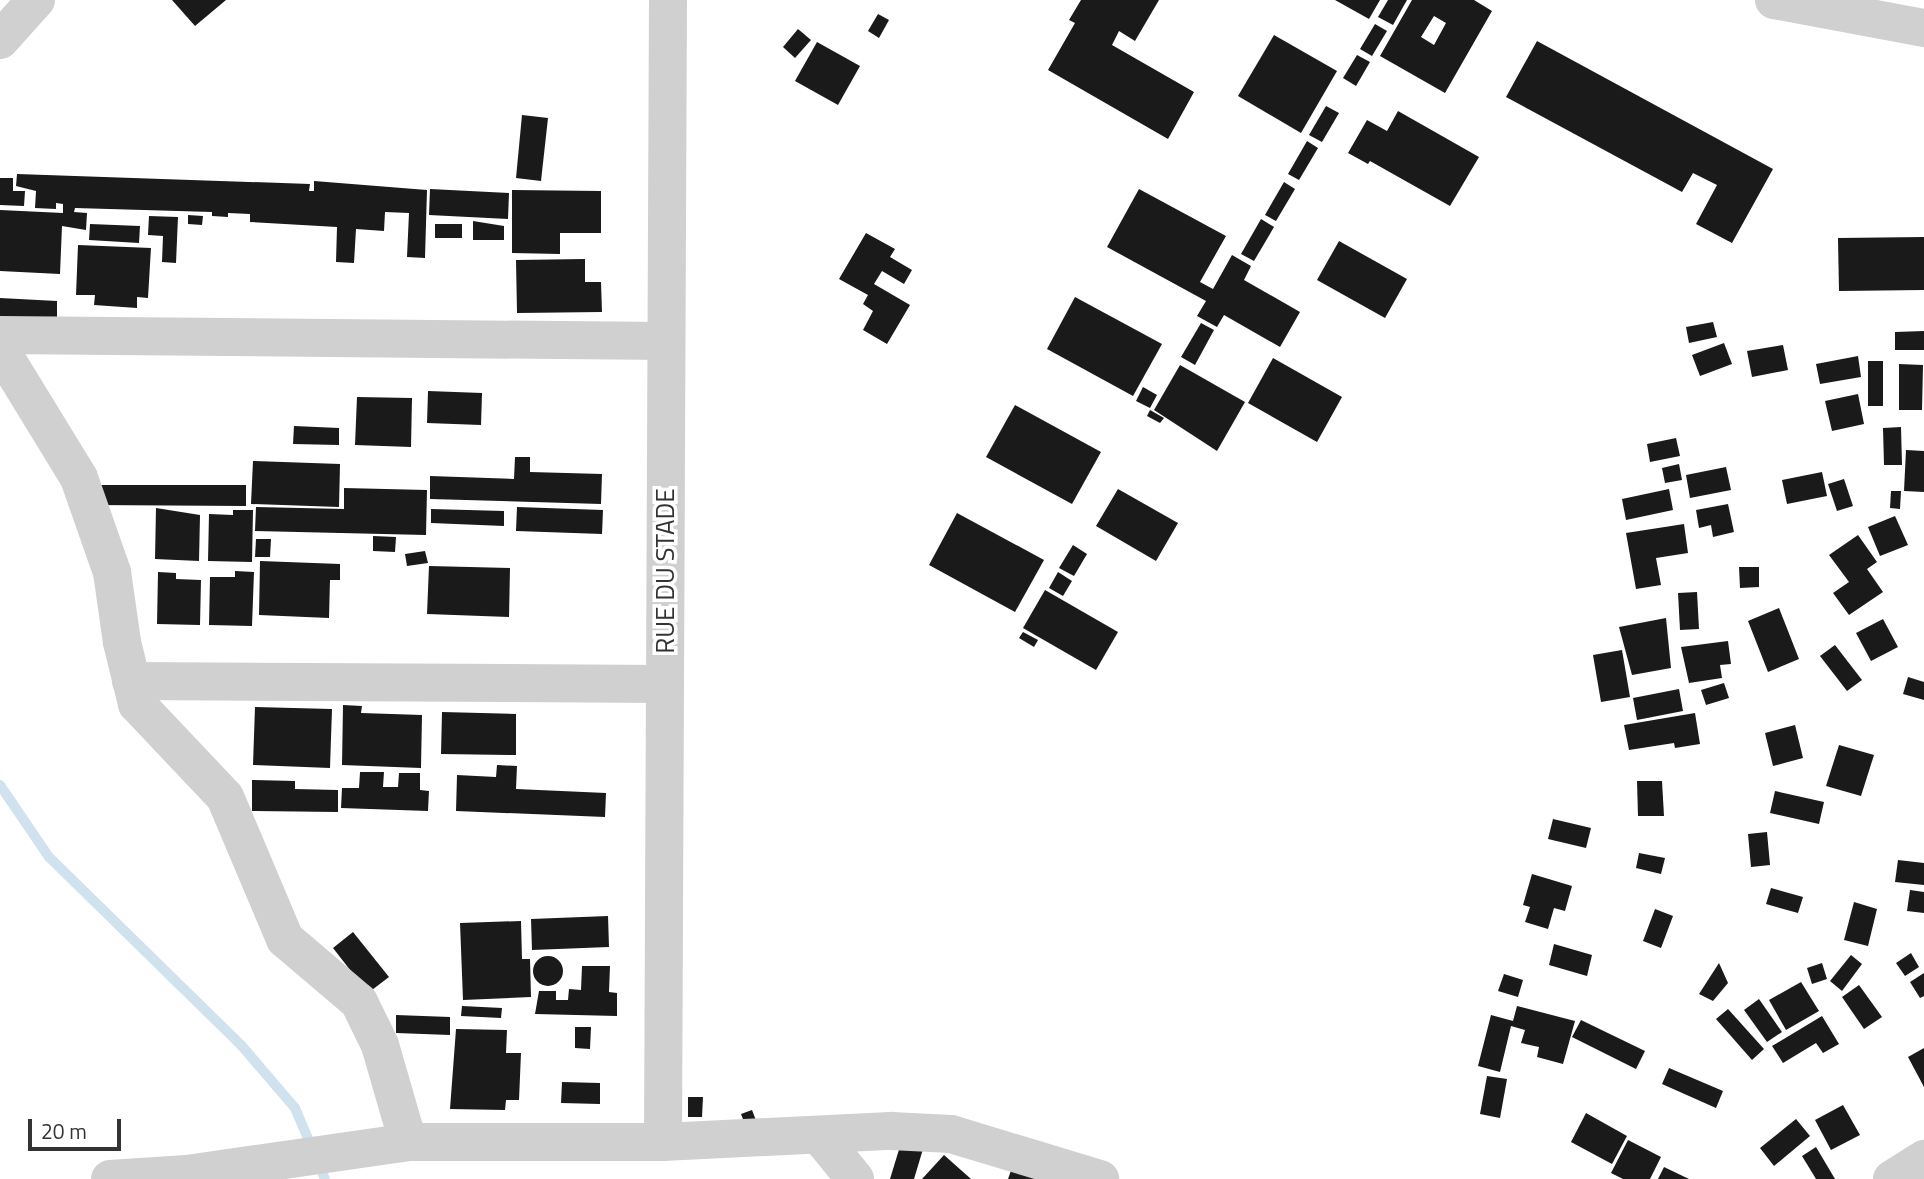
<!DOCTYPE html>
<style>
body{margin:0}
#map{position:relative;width:1924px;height:1179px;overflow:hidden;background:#fff;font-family:"Titillium Web",sans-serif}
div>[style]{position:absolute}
.stream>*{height:10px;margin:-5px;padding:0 5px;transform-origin:5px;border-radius:5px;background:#cfe2ee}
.building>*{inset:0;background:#1a1a1a}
.round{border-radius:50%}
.minor>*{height:38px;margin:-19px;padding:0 19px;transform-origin:19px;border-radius:19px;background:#d0d0d0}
span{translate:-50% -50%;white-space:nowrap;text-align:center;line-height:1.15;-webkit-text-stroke:7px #fff;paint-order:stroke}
.street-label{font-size:26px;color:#333}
.scale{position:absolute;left:28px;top:1119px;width:93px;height:32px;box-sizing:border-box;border:4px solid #333;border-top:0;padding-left:9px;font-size:21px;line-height:24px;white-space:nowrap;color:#333;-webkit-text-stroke:5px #fff;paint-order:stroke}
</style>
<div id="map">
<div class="stream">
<i style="left:0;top:785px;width:87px;rotate:55.8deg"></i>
<i style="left:49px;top:857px;width:269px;rotate:44.4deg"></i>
<i style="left:241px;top:1045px;width:83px;rotate:49.4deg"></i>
<i style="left:295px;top:1108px;width:43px;rotate:67deg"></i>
<i style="left:318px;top:1162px;width:18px;rotate:68deg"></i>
</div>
<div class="building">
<i style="clip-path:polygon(172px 0,226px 0,195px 26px)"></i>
<i style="clip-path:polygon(1081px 0,1159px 0,1135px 41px,1119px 31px,1112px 45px,1194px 92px,1168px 139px,1048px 70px,1075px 23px,1069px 20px)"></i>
<i style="clip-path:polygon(1335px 0,1380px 0,1369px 19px)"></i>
<i style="clip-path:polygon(1388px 0,1407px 0,1393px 25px,1378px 17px)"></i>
<i style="clip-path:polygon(evenodd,1412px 0,1474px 0,1492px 11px,1445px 93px,1380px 56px,1412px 0,1434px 16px,1446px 23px,1434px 45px,1421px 37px,1434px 16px)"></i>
<i style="clip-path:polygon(878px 14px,889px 20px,879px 38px,868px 31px)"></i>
<i style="clip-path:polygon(1375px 24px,1387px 31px,1372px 56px,1360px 49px)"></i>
<i style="clip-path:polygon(798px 29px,811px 40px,795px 58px,783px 47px)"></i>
<i style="clip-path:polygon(1274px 35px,1337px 71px,1301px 133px,1238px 96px)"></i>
<i style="clip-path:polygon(1537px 41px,1773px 169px,1732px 243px,1696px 224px,1717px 185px,1693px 173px,1682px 192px,1506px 97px)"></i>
<i style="clip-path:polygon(817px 42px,860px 66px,838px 105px,795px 81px)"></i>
<i style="clip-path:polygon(1357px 55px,1370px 62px,1356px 86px,1343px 78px)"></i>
<i style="clip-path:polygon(1326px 106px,1339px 113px,1322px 142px,1309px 135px)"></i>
<i style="clip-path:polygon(1398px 111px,1479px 157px,1450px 206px,1370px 161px,1368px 164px,1348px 153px,1367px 120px,1387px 131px)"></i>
<i style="clip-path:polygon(522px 115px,548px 118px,541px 181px,516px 178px)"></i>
<i style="clip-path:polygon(1307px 141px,1318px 148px,1299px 180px,1288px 174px)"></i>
<i style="clip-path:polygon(17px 174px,310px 184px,309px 191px,314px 191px,314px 181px,427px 190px,425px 258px,407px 257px,409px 213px,385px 212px,384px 231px,356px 229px,354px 263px,336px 262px,337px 227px,250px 222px,250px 214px,228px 213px,228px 217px,212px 216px,212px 212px,75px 208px,74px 212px,87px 213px,86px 230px,62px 226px,60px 274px,0 271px,0 210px,63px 213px,63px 204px,56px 203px,56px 209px,35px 208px,36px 191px,16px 186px)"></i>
<i style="clip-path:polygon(0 178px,13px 178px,13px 191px,25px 191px,24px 206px,0 205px)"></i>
<i style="clip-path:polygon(1284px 182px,1295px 189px,1276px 221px,1265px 215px)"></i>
<i style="clip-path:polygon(430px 189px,509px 193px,508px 219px,429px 215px)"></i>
<i style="clip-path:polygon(1139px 189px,1226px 236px,1200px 282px,1213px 289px,1232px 255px,1251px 266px,1244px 280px,1300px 312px,1280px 347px,1224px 315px,1217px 327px,1197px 316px,1206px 301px,1107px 247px)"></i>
<i style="clip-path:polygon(512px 190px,601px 191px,601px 233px,560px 233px,560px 254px,512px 253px)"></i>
<i style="clip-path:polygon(188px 215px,203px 216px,202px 225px,188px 224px)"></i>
<i style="clip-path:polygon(149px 216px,178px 217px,176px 263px,162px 262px,163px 236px,148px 235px)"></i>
<i style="clip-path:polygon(1261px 219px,1274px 227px,1254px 261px,1241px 254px)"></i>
<i style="clip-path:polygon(473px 221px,504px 226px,504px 240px,473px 240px)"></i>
<i style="clip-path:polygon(90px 224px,140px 226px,139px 243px,89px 240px)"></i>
<i style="clip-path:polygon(435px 224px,462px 224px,462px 238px,435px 238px)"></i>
<i style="clip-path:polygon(866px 233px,895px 249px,890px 257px,912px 270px,904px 284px,882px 271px,874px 284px,910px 305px,887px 344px,863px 330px,873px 311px,863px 304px,868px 295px,839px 279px)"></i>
<i style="clip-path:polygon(1924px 237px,1924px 290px,1839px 291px,1838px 238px)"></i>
<i style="clip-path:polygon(1339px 241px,1407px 279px,1385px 318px,1317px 280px)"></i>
<i style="clip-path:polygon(78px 245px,151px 248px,148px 298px,137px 297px,137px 308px,94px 305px,95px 295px,76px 295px)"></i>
<i style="clip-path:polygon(585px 259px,585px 282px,601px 282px,602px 312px,517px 313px,516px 260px)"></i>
<i style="clip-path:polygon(1075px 297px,1162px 344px,1133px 396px,1047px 349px)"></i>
<i style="clip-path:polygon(0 298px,57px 301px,57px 323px,0 320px)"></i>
<i style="clip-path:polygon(1713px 322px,1717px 337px,1689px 343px,1686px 327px)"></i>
<i style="clip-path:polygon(1201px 323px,1214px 330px,1195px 365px,1181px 357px)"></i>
<i style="clip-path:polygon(1924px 331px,1924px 350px,1895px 350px,1895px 332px)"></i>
<i style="clip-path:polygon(1724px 343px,1732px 364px,1700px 376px,1692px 355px)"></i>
<i style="clip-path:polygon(1783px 345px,1788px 370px,1752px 377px,1747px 351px)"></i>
<i style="clip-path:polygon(1858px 356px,1861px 377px,1820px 384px,1816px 364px)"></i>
<i style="clip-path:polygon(1273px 358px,1342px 397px,1317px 442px,1248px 403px)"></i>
<i style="clip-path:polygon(1868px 361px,1883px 361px,1883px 406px,1868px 406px)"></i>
<i style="clip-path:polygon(1899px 364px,1923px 365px,1922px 410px,1899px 410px)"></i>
<i style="clip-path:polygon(1180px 365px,1245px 402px,1217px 451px,1154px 410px)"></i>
<i style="clip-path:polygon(1143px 387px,1157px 395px,1150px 408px,1136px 401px)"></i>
<i style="clip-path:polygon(428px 391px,482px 393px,481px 425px,427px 423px)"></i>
<i style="clip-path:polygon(1858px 394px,1864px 424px,1832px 431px,1825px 401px)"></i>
<i style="clip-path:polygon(357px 397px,412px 398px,411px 447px,355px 445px)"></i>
<i style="clip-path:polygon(1015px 405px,1101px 452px,1072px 504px,986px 457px)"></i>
<i style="clip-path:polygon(1150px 410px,1164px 418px,1160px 423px,1147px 416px)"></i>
<i style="clip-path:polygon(294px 426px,339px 428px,339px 445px,293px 444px)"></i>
<i style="clip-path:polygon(1901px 427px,1902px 465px,1884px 465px,1883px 428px)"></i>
<i style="clip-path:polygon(1676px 438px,1680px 456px,1650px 462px,1647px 444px)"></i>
<i style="clip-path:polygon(1906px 450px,1924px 451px,1924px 492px,1904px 491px)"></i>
<i style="clip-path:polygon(515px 457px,530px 457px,530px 472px,602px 474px,601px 504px,430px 499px,430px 476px,514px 479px)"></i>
<i style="clip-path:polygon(253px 461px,340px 464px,339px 507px,251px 504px)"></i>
<i style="clip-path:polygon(1679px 464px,1682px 480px,1665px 483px,1662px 468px)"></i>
<i style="clip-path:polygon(1726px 467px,1731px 490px,1690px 498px,1686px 475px)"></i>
<i style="clip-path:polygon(1822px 472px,1827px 496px,1787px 504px,1782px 480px)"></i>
<i style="clip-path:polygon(1844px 479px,1853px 506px,1837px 511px,1828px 484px)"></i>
<i style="clip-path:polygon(92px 485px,246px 485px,246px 506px,92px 505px)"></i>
<i style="clip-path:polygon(344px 488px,427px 490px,426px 535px,255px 531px,256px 507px,344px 509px)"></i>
<i style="clip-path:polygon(1118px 489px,1178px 523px,1156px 561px,1096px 526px)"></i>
<i style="clip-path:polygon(1669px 489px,1673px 510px,1626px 520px,1622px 499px)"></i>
<i style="clip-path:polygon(1891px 491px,1901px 491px,1900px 509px,1890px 508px)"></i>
<i style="clip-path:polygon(1728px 504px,1734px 532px,1713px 537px,1711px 525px,1699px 528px,1696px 510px)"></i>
<i style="clip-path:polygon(517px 507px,603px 510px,602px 534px,516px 531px)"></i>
<i style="clip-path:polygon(156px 508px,200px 515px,199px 561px,155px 559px)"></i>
<i style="clip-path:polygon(431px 509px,504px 511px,504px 526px,431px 523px)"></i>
<i style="clip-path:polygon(233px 510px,253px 510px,252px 562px,208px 561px,209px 514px,233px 515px)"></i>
<i style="clip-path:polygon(957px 513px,1044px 560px,1015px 612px,929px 565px)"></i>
<i style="clip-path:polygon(1895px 516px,1908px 545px,1880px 556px,1868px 527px)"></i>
<i style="clip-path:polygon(1684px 524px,1688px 553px,1656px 558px,1661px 585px,1636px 589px,1626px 533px)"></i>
<i style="clip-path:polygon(1858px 535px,1877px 562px,1867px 569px,1883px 592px,1849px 615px,1833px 593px,1849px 582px,1829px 555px)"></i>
<i style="clip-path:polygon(373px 536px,396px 537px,395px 552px,373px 551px)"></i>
<i style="clip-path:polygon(256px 539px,271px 539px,270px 557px,255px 557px)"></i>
<i style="clip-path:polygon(1073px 545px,1087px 554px,1074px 576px,1059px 568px)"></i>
<i style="clip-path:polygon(425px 551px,428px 563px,407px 566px,405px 554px)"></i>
<i style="clip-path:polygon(260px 561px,340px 564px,340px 580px,330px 580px,329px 618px,259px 615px)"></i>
<i style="clip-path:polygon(429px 566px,510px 568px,509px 617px,427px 614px)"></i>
<i style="clip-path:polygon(1739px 567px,1759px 567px,1759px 587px,1740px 588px)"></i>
<i style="clip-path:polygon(235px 571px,254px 572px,252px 626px,209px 625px,210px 577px,235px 577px)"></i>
<i style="clip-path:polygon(158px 572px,176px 573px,176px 579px,201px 580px,200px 625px,157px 624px)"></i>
<i style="clip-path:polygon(1058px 572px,1072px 581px,1063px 596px,1049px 588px)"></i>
<i style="clip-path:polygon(1045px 590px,1118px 632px,1096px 670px,1023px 628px)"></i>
<i style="clip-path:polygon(1697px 592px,1699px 629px,1680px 630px,1678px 593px)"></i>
<i style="clip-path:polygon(1779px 608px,1799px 659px,1768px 672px,1748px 621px)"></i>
<i style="clip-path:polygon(1666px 618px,1671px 668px,1632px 675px,1619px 627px)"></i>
<i style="clip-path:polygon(1883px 619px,1898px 647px,1871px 661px,1856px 633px)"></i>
<i style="clip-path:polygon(1023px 632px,1038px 640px,1034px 647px,1019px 638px)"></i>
<i style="clip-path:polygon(1728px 641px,1731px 664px,1720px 665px,1722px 678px,1689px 683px,1681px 647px)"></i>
<i style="clip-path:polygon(1835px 645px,1862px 680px,1847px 691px,1820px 656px)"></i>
<i style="clip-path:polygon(1622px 650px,1630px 697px,1601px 702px,1593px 655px)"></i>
<i style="clip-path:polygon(1908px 677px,1924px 682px,1924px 700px,1903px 694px)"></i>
<i style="clip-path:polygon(1724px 683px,1729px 698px,1706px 705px,1701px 690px)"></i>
<i style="clip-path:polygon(1679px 689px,1683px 711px,1637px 720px,1633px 698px)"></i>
<i style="clip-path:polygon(343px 705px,362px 706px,361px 713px,422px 715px,421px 768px,342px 765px)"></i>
<i style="clip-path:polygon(255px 707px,332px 709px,330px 768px,253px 765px)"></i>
<i style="clip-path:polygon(442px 712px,516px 714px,516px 755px,441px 754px)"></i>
<i style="clip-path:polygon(1695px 713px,1700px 744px,1675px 748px,1674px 743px,1629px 750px,1624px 725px)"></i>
<i style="clip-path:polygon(1795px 725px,1803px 758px,1773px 766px,1765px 733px)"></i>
<i style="clip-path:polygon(1839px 745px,1874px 755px,1861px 796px,1826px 786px)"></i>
<i style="clip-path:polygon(497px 765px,517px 766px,516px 789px,606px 793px,605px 817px,456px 811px,457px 775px,496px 777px)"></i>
<i style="clip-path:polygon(360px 772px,384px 772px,383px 787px,398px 787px,399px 773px,420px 773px,420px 790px,429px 791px,428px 811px,341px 808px,342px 788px,359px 788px)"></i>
<i style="clip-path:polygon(252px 780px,295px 781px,295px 789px,338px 790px,338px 812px,252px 811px)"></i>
<i style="clip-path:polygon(1637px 781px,1662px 781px,1664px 816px,1638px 816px)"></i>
<i style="clip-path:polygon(1775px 791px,1824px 802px,1819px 824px,1770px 813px)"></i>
<i style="clip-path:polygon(1553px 819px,1591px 828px,1586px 848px,1548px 839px)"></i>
<i style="clip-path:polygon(1767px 832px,1770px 865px,1751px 867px,1748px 834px)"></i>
<i style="clip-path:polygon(1639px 853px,1665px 858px,1661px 874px,1636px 868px)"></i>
<i style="clip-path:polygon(1898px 860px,1924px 863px,1924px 885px,1895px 882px)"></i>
<i style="clip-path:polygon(1532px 874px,1572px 886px,1565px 911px,1554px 908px,1548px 929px,1525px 922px,1530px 907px,1523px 905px)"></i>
<i style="clip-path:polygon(1771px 888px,1803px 897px,1798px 913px,1766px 904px)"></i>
<i style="clip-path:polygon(1910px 890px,1924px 892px,1924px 913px,1907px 911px)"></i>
<i style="clip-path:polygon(1854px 902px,1877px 909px,1868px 946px,1844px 940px)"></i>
<i style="clip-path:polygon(1655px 909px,1673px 916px,1661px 948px,1643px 941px)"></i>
<i style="clip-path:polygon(608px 916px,609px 947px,532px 950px,531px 919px)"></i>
<i style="clip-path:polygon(521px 921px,522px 959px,530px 959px,531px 997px,463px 1000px,460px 923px)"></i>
<i style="clip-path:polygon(353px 932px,389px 977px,368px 993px,333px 948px)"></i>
<i style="clip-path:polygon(1554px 944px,1592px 955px,1587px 976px,1549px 965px)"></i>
<i style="clip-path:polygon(1911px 953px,1919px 967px,1905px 976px,1896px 963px)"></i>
<i style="clip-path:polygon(1851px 955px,1862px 964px,1842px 991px,1830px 981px)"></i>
<i class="round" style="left:533px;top:956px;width:30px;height:30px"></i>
<i style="clip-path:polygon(1719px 963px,1728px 983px,1713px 1001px,1699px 994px)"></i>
<i style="clip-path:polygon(1822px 963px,1827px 979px,1812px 984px,1807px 968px)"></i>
<i style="clip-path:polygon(582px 966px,610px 966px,609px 992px,617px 993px,617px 1016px,535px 1014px,539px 991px,556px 991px,556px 1000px,568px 1000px,569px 989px,581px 990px)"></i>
<i style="clip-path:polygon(1924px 973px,1924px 996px,1920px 998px,1910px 982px)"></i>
<i style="clip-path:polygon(1504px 974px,1523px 980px,1518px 997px,1498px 991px)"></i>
<i style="clip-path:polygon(1801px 982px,1819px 1011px,1786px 1030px,1769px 1000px)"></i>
<i style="clip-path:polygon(1859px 985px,1882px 1017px,1864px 1029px,1842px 997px)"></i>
<i style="clip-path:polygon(1759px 999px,1782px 1032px,1767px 1042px,1744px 1010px)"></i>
<i style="clip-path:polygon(462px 1006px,502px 1008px,501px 1018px,461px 1016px)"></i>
<i style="clip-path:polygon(1517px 1006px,1575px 1021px,1563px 1064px,1537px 1057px,1539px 1047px,1521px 1043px,1525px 1030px,1511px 1026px,1500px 1072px,1478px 1066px,1491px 1015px,1513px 1021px)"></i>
<i style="clip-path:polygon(1728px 1009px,1764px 1049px,1752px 1060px,1716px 1019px)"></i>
<i style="clip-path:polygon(396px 1015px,450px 1017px,450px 1035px,396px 1033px)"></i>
<i style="clip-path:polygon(1822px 1016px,1839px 1044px,1823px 1053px,1816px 1043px,1783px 1063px,1772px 1046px)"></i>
<i style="clip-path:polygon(1581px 1020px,1645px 1051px,1636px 1069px,1572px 1037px)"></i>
<i style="clip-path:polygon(575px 1027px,591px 1027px,590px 1049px,575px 1048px)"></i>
<i style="clip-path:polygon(456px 1029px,507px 1030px,506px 1053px,521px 1053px,519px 1100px,506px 1100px,505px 1110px,450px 1109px)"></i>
<i style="clip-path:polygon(1924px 1048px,1924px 1087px,1908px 1057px)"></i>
<i style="clip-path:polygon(1669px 1068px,1723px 1091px,1716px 1108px,1662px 1084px)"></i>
<i style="clip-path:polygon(1487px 1076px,1507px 1079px,1500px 1118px,1480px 1114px)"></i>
<i style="clip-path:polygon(562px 1082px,600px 1083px,600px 1104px,561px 1103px)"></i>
<i style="clip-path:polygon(688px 1097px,703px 1097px,702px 1117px,688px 1117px)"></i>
<i style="clip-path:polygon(1843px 1105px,1860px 1135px,1831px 1150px,1815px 1120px)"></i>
<i style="clip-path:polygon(752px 1110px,757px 1123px,746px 1127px,741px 1114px)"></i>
<i style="clip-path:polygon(1586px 1113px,1627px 1136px,1612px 1164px,1571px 1142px)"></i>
<i style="clip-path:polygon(1796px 1119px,1810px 1136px,1774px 1166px,1760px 1148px)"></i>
<i style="clip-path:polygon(1628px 1140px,1661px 1157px,1650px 1179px,1623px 1179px,1611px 1173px)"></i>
<i style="clip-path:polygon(901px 1143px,923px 1149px,914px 1179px,890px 1179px)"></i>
<i style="clip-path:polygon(1816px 1147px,1835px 1179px,1816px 1179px,1802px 1156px)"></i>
<i style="clip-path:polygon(944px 1155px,971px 1179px,922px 1179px)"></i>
<i style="clip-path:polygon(1013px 1165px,1050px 1179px,1008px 1179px)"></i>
<i style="clip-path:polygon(1664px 1167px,1689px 1179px,1658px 1179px)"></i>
</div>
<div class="minor">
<i style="left:1774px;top:0;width:153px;rotate:10.6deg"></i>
<i style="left:0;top:40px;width:54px;rotate:-48deg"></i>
<i style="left:0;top:335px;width:666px;rotate:0.52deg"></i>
<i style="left:0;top:349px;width:151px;rotate:58.5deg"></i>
<i style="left:79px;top:478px;width:100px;rotate:70.7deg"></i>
<i style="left:112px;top:572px;width:71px;rotate:81.9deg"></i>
<i style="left:122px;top:642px;width:64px;rotate:76.4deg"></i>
<i style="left:137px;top:704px;width:128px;rotate:46.6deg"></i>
<i style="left:225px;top:797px;width:154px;rotate:67.1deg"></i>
<i style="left:285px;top:939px;width:97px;rotate:40.4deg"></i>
<i style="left:359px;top:1002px;width:48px;rotate:64deg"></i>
<i style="left:380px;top:1045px;width:101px;rotate:73.9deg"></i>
<i style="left:131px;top:681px;width:534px;rotate:0.32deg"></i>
<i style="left:819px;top:1135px;width:57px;rotate:50.7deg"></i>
<i style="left:663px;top:1142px;width:1142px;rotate:-89.75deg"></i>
<i style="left:110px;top:1179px;width:77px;rotate:-3.7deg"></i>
<i style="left:187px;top:1174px;width:223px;rotate:-8.2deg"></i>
<i style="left:408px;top:1142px;width:255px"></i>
<i style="left:663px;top:1142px;width:228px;rotate:-2.8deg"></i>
<i style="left:891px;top:1131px;width:60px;rotate:2.9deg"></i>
<i style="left:951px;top:1134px;width:156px;rotate:16.8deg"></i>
<i style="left:1892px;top:1179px;width:38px;rotate:-32deg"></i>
</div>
<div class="street-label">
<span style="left:665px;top:571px;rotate:-90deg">RUE DU STADE</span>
</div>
<div class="scale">20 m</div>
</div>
